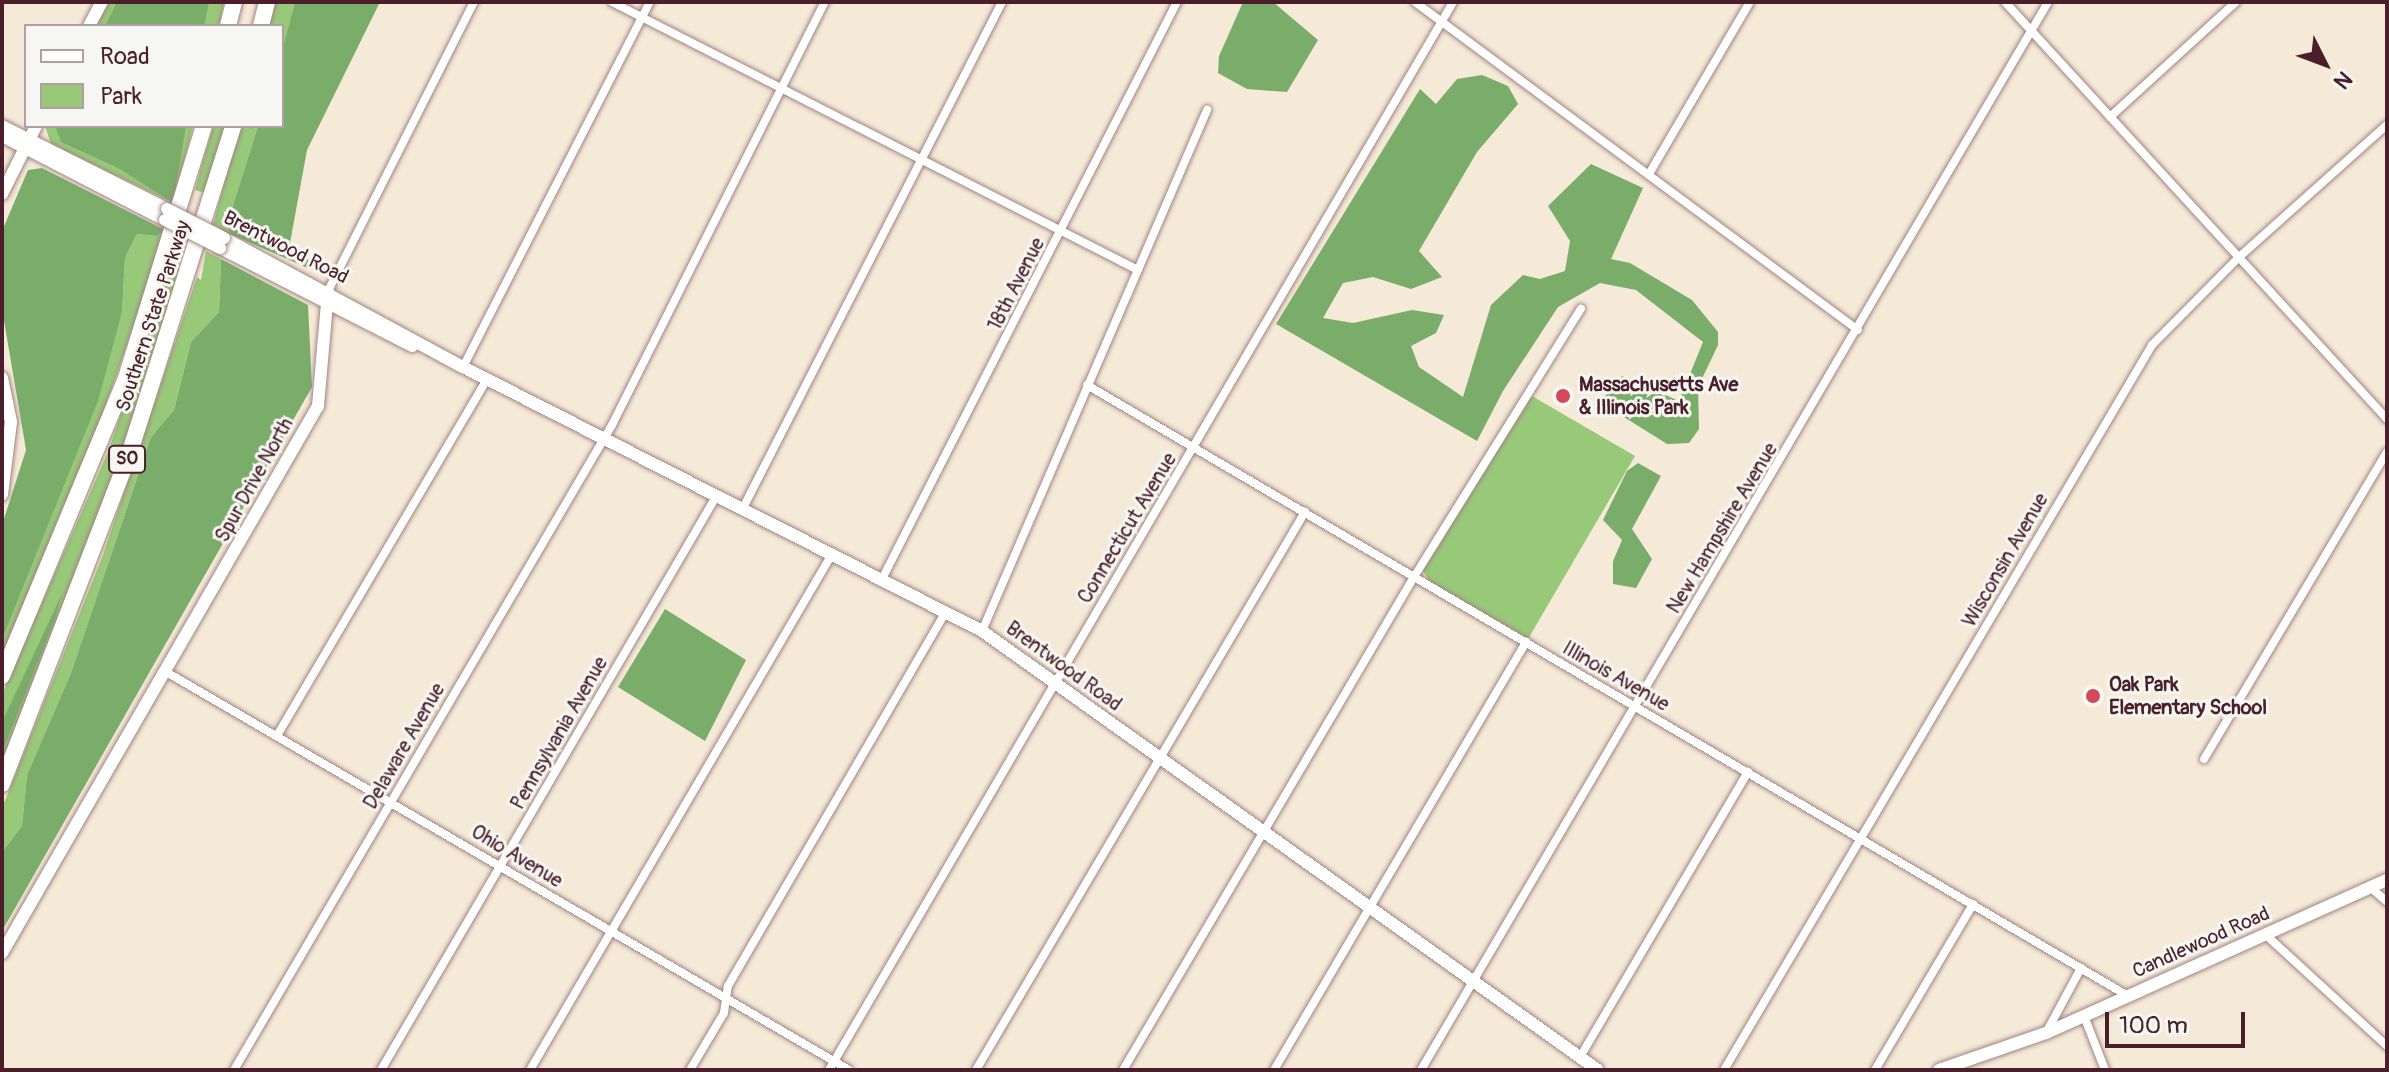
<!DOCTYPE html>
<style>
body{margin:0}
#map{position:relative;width:2389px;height:1072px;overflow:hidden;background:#f5e9d7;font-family:Pangolin,sans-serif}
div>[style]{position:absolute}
.green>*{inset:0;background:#98c979}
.forest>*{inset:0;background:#7aad69}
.roads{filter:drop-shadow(0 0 2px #a08481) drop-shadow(0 0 2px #a08481)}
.street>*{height:8px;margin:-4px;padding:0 4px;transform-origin:4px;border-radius:4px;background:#fff}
.secondary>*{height:12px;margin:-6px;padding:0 6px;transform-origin:6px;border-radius:6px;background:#fff}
.highway>*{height:16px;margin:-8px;padding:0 8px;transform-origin:8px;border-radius:8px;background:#fff}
.bridges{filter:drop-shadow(0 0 2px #a08481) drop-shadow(0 0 2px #a08481)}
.secondary-bridge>*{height:12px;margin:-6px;padding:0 6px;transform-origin:6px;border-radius:6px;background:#fff}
.dots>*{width:22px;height:22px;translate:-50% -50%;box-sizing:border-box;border:4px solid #f6f6f2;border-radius:50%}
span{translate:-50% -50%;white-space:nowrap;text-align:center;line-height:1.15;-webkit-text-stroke:6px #f6f6f2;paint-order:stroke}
.shield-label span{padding:2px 6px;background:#f6f6f2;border:2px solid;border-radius:6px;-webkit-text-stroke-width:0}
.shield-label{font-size:18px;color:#4a1f2b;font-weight:700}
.street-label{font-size:20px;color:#4a1f2b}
.poi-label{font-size:20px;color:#4a1f2b;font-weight:700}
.left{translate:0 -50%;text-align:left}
.frame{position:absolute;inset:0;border:4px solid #4a1f2b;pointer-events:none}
.legend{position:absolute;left:24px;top:24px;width:260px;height:104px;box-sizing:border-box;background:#f6f6f2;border:2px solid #b1a0a2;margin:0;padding:10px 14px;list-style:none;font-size:24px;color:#4a1f2b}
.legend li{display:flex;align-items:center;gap:16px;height:40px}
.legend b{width:40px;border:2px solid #b1a0a2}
.north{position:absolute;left:2285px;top:24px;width:80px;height:80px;-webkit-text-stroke:6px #f6f6f2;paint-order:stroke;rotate:132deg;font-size:22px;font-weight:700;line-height:32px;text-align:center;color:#4a1f2b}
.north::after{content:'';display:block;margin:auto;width:28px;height:36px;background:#4a1f2b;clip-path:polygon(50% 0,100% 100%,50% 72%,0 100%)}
.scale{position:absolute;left:2105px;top:1012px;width:140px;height:36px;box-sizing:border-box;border:4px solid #4a1f2b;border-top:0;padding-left:10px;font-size:24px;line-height:28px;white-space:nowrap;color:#4a1f2b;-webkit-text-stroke:6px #f6f6f2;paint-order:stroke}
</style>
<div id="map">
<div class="green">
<i style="clip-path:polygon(109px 2px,224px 2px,219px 26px,96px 26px)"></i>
<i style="clip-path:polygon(274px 2px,295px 2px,282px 50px,282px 26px,268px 26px)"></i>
<i style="clip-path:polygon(45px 126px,193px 126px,173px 203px,51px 144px)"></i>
<i style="clip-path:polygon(213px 126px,225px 126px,205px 193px,195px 190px)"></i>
<i style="clip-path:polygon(240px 126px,258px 126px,228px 221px,230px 234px,213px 225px)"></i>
<i style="clip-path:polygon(167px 231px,91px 447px,2px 654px,2px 639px,122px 312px,125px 258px,137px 234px,156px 236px)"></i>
<i style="clip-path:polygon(206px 251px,221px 259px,219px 312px,191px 342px,174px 410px,151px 437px,71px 673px,27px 775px,22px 826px,2px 852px,2px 808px,103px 555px,197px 277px,201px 280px)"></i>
<i style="clip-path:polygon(172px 265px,182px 269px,120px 456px,2px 765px,2px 694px,108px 452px)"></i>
<i style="clip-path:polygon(1532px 396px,1635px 456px,1528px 639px,1429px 581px,1422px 569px)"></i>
</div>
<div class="forest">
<i style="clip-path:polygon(117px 2px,209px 2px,204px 26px,105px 26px)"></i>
<i style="clip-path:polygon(295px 2px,380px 2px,307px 150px,290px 243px,314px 265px,310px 269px,230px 234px,228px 221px,258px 126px,282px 126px,282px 50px)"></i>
<i style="clip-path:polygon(1243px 2px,1273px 2px,1318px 40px,1287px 92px,1247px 89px,1218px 73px,1219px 56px)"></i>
<i style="clip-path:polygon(1482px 75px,1508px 86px,1518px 104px,1477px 152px,1419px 251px,1442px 277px,1411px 289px,1373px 277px,1343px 283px,1323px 318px,1353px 323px,1412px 310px,1444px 315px,1436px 333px,1411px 346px,1419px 367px,1463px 397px,1491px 305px,1523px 275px,1540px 279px,1565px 271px,1570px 241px,1548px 206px,1591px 164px,1643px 188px,1611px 259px,1630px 263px,1692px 300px,1718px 332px,1718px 345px,1698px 387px,1699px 429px,1689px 443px,1667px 444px,1600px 402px,1622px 376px,1679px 401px,1703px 342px,1636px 290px,1600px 283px,1558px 307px,1503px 391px,1477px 441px,1276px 324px,1420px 89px,1436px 104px,1457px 79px)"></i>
<i style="clip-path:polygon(55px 126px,186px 126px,173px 203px,120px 169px,61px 142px)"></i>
<i style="clip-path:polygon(42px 168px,167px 231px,156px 236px,137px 234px,125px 258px,122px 312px,98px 401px,2px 639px,2px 525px,26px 450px,2px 309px,2px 231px,28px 170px)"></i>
<i style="clip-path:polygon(221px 259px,308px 305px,312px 387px,2px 931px,2px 852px,22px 826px,27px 775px,71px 673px,151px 437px,174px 410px,191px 342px,219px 312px)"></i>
<i style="clip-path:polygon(1638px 463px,1661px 476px,1632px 529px,1652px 559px,1636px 588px,1613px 584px,1613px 561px,1622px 540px,1603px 520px,1627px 471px)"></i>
<i style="clip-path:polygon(62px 594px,54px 621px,2px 752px,2px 722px)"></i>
<i style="clip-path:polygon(665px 609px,746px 660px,705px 741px,618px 687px)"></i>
</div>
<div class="roads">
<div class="street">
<i style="left:612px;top:2px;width:590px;rotate:27deg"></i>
<i style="left:1415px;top:2px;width:551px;rotate:36.52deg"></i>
<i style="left:2005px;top:2px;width:566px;rotate:47.51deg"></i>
<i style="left:2110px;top:117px;width:171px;rotate:-42.4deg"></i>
<i style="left:1649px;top:174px;width:199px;rotate:-59.6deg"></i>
<i style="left:328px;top:291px;width:324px;rotate:-63.2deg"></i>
<i style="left:463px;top:367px;width:410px;rotate:-62.9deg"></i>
<i style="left:1087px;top:385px;width:1207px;rotate:30.41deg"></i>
<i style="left:743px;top:508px;width:568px;rotate:-62.89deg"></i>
<i style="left:882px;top:579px;width:648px;rotate:-62.92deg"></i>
<i style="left:982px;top:631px;width:568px;rotate:-66.64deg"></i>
<i style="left:168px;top:673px;width:788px;rotate:30.24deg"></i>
<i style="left:278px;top:734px;width:412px;rotate:-59.5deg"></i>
<i style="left:2204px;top:759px;width:357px;rotate:-59.2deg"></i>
<i style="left:2370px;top:887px;width:23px;rotate:41deg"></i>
<i style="left:2267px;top:936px;width:163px;rotate:42.5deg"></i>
<i style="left:2084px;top:1016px;width:58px;rotate:68.7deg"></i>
<i style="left:2046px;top:1033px;width:74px;rotate:-61.7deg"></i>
<i style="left:1580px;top:1057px;width:331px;rotate:-59.5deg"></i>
<i style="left:234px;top:1070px;width:748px;rotate:-59.63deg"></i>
<i style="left:612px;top:425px;width:474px;rotate:-63.3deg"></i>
<i style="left:381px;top:1070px;width:666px;rotate:-59.7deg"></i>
<i style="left:530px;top:1070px;width:598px;rotate:-59.66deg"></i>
<i style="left:690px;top:1070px;width:66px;rotate:-59.2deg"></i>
<i style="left:724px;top:1013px;width:27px;rotate:-82deg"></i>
<i style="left:728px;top:986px;width:433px;rotate:-59.8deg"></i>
<i style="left:829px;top:1070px;width:1237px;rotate:-59.7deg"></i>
<i style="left:976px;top:1070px;width:648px;rotate:-59.48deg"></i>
<i style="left:1123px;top:1070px;width:572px;rotate:-59.45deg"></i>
<i style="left:1414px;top:577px;width:316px;rotate:-58.1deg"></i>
<i style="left:1274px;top:1070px;width:497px;rotate:-59.5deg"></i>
<i style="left:1421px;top:1070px;width:1238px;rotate:-59.58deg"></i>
<i style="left:1724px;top:1070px;width:842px;rotate:-59.44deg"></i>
<i style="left:2152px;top:345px;width:122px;rotate:-45.3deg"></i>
<i style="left:2238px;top:258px;width:200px;rotate:-41.8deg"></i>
<i style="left:1875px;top:1070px;width:193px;rotate:-59.4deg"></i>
</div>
<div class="secondary">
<i style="left:89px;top:26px;width:27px;rotate:-62deg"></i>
<i style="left:2px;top:126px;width:185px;rotate:26.7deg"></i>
<i style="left:2px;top:136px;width:183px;rotate:27.3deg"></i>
<i style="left:2px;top:194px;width:76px;rotate:-63.4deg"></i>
<i style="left:224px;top:238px;width:272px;rotate:28.4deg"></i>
<i style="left:463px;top:367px;width:582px;rotate:26.96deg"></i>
<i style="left:982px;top:631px;width:756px;rotate:35.48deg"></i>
<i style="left:220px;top:248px;width:216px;rotate:27deg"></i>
<i style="left:2px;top:378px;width:45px;rotate:78.4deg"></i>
<i style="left:11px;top:422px;width:73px;rotate:97.1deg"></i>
<i style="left:2px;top:953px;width:632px;rotate:-59.99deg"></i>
<i style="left:318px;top:406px;width:115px;rotate:-85deg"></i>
<i style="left:1939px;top:1070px;width:113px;rotate:-19.1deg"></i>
<i style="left:2046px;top:1033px;width:374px;rotate:-24.2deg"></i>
</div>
<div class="highway">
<i style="left:228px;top:26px;width:25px;rotate:-76deg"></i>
<i style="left:261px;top:26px;width:25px;rotate:-76deg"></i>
<i style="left:2px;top:676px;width:320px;rotate:-67.4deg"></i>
<i style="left:125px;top:381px;width:267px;rotate:-72.8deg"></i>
<i style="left:2px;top:784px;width:350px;rotate:-68.9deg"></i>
<i style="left:128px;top:458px;width:348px;rotate:-72.4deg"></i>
</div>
</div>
<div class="bridges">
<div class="secondary-bridge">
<i style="left:167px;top:209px;width:64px;rotate:27deg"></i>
<i style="left:165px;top:220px;width:62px;rotate:27deg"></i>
</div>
</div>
<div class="dots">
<i style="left:1563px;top:396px;background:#d1495b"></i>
<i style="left:2093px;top:696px;background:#d1495b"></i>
</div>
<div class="shield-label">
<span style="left:127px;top:459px">SO</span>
</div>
<div class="street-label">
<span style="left:286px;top:247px;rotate:27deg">Brentwood Road</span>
<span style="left:1016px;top:284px;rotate:-63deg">18th Avenue</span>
<span style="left:153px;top:316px;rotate:-72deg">Southern State Parkway</span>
<span style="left:254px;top:480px;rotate:-61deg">Spur Drive North</span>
<span style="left:1127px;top:528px;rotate:-59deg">Connecticut Avenue</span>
<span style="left:1722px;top:528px;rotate:-59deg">New Hampshire Avenue</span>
<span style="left:2005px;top:560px;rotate:-60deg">Wisconsin Avenue</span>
<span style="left:1064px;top:666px;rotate:36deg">Brentwood Road</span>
<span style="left:1616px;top:676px;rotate:30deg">Illinois Avenue</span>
<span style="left:559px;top:733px;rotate:-60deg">Pennsylvania Avenue</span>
<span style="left:404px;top:746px;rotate:-60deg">Delaware Avenue</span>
<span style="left:517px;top:856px;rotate:31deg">Ohio Avenue</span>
<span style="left:2201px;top:942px;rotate:-24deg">Candlewood Road</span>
</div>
<div class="poi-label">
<span class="left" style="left:1579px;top:396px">Massachusetts Ave<br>&amp; Illinois Park</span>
<span class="left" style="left:2109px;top:696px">Oak Park<br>Elementary School</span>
</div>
<div class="frame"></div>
<ul class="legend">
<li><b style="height:10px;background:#fff"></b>Road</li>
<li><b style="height:22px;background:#98c979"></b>Park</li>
</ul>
<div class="north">N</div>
<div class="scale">100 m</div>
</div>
